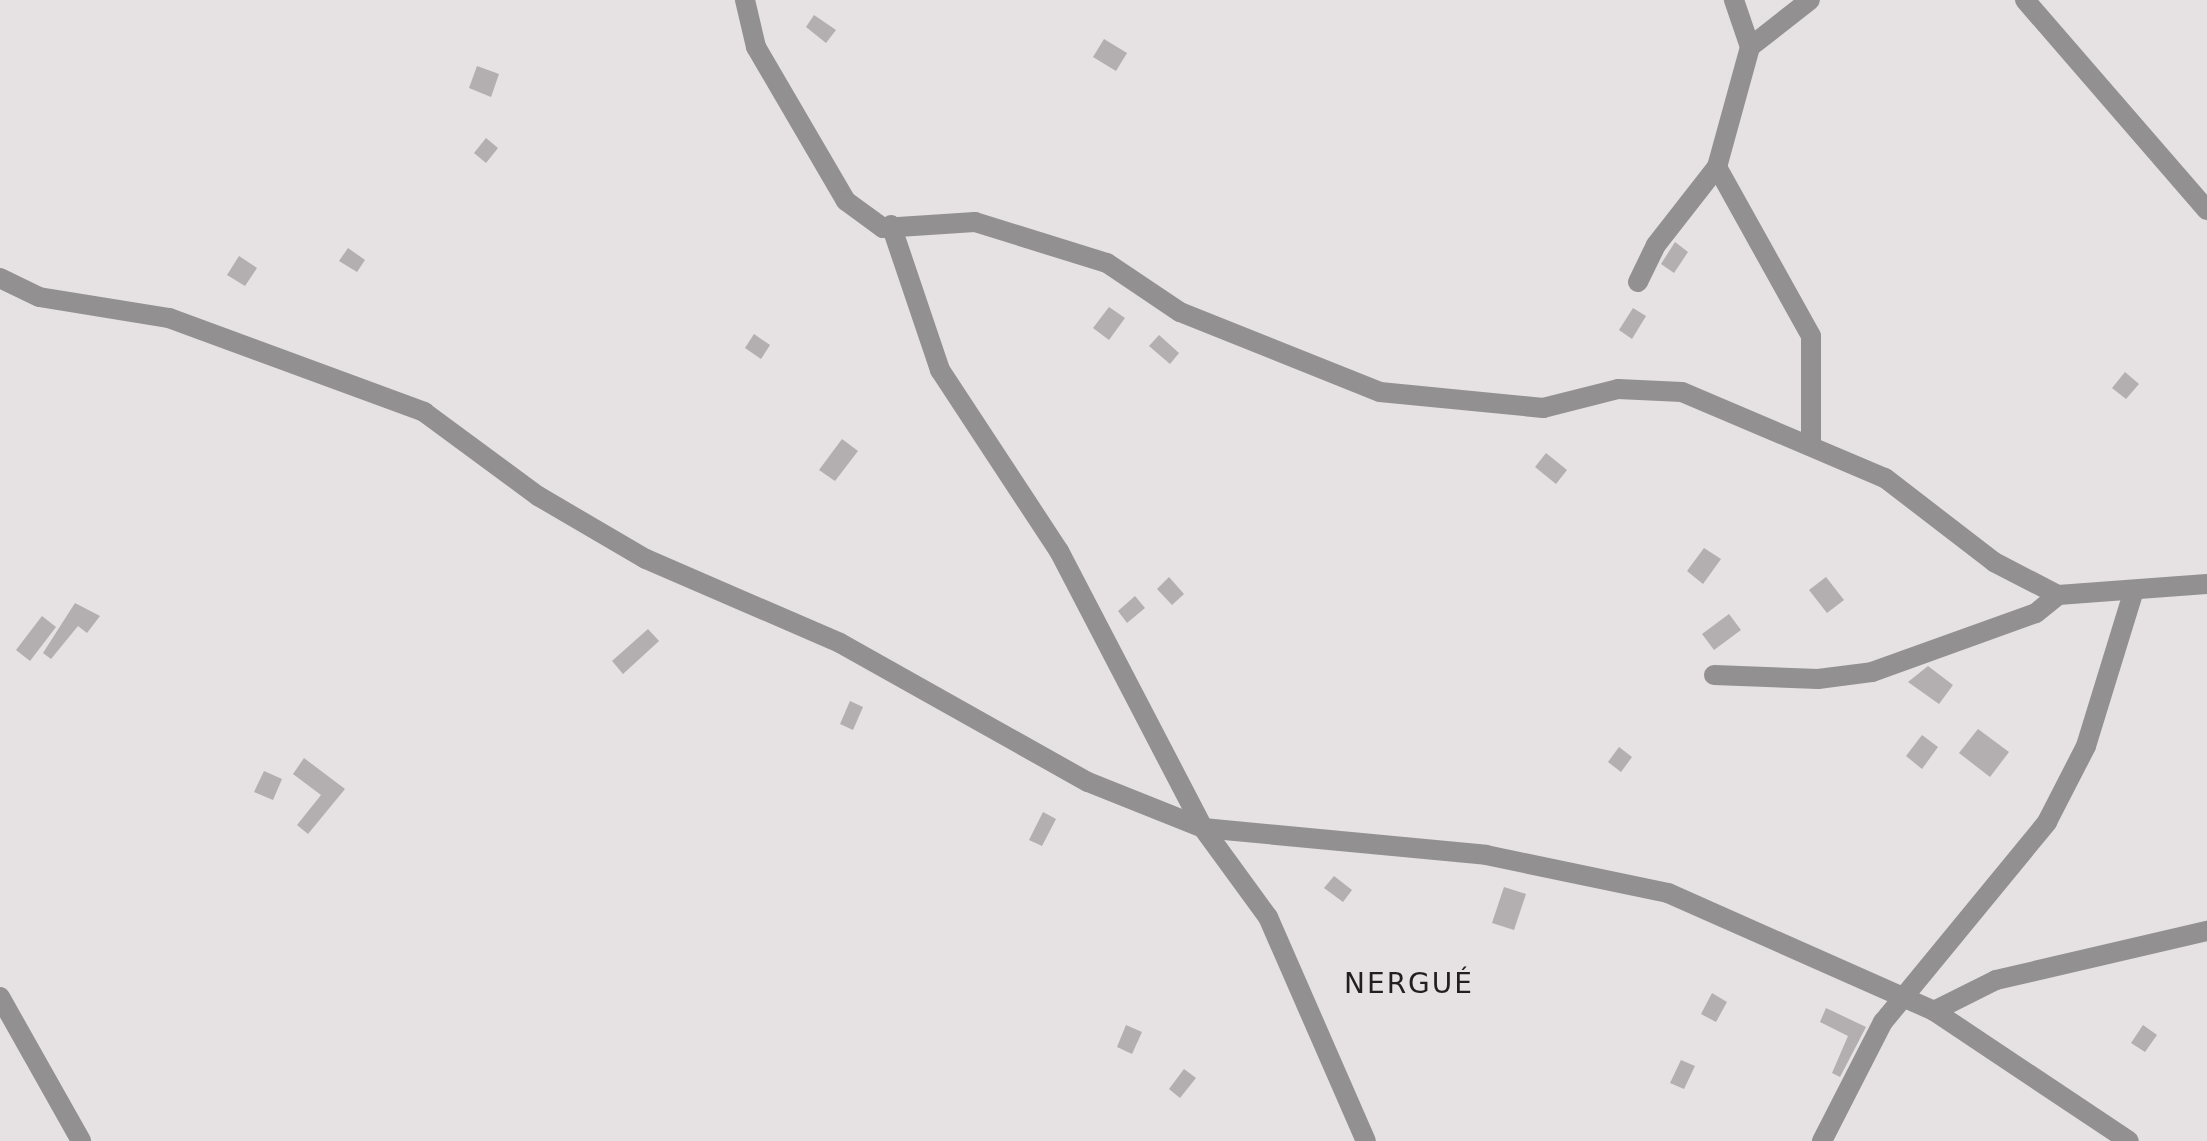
<!DOCTYPE html>
<meta charset="utf-8">
<style>
body{margin:0}
#map{position:relative;width:2207px;height:1141px;overflow:hidden;background:#e6e1e3;font-family:"DejaVu Sans",sans-serif}
div>[style]{position:absolute}
.building>*{inset:0;background:#b3aeb0}
.street>*{height:20px;margin:-10px;padding:0 10px;transform-origin:10px;border-radius:10px;background:#929091}
span{translate:-50% -50%;white-space:nowrap;text-align:center;line-height:1.15;-webkit-text-stroke:6px #e6e1e3;paint-order:stroke}
.quarter-label{font-size:28px;color:#221f20;letter-spacing:2px}
</style>
<div id="map">
<div class="building">
<i style="clip-path:polygon(814px 15px,836px 30px,826px 43px,806px 27px)"></i>
<i style="clip-path:polygon(1104px 39px,1127px 53px,1116px 71px,1093px 57px)"></i>
<i style="clip-path:polygon(477px 66px,499px 74px,491px 97px,469px 88px)"></i>
<i style="clip-path:polygon(486px 138px,498px 148px,486px 163px,474px 153px)"></i>
<i style="clip-path:polygon(1675px 242px,1688px 252px,1674px 273px,1661px 264px)"></i>
<i style="clip-path:polygon(348px 248px,365px 260px,357px 272px,339px 261px)"></i>
<i style="clip-path:polygon(239px 256px,257px 268px,245px 286px,227px 275px)"></i>
<i style="clip-path:polygon(1109px 307px,1125px 318px,1109px 340px,1093px 328px)"></i>
<i style="clip-path:polygon(1633px 308px,1646px 316px,1632px 339px,1619px 330px)"></i>
<i style="clip-path:polygon(754px 334px,770px 345px,761px 359px,745px 348px)"></i>
<i style="clip-path:polygon(1159px 335px,1179px 353px,1170px 364px,1149px 346px)"></i>
<i style="clip-path:polygon(2125px 372px,2139px 384px,2126px 399px,2112px 388px)"></i>
<i style="clip-path:polygon(842px 439px,858px 451px,835px 481px,819px 470px)"></i>
<i style="clip-path:polygon(1546px 453px,1567px 470px,1556px 484px,1535px 467px)"></i>
<i style="clip-path:polygon(1704px 548px,1721px 559px,1703px 584px,1687px 571px)"></i>
<i style="clip-path:polygon(1169px 577px,1184px 594px,1172px 605px,1157px 589px)"></i>
<i style="clip-path:polygon(1826px 577px,1844px 600px,1827px 613px,1809px 590px)"></i>
<i style="clip-path:polygon(1135px 596px,1145px 608px,1127px 623px,1118px 611px)"></i>
<i style="clip-path:polygon(75px 603px,100px 616px,87px 633px,78px 626px,51px 659px,43px 653px)"></i>
<i style="clip-path:polygon(1729px 614px,1741px 630px,1714px 650px,1702px 634px)"></i>
<i style="clip-path:polygon(42px 616px,56px 627px,30px 661px,16px 650px)"></i>
<i style="clip-path:polygon(648px 629px,659px 641px,623px 674px,612px 661px)"></i>
<i style="clip-path:polygon(1928px 666px,1953px 685px,1939px 704px,1908px 682px)"></i>
<i style="clip-path:polygon(850px 701px,863px 707px,853px 730px,840px 724px)"></i>
<i style="clip-path:polygon(1978px 729px,2009px 752px,1990px 777px,1959px 753px)"></i>
<i style="clip-path:polygon(1922px 735px,1938px 747px,1922px 769px,1906px 756px)"></i>
<i style="clip-path:polygon(1619px 747px,1632px 757px,1621px 772px,1608px 762px)"></i>
<i style="clip-path:polygon(304px 758px,345px 789px,308px 834px,297px 825px,321px 795px,293px 774px)"></i>
<i style="clip-path:polygon(264px 771px,282px 779px,273px 800px,254px 792px)"></i>
<i style="clip-path:polygon(1043px 812px,1056px 819px,1042px 846px,1029px 840px)"></i>
<i style="clip-path:polygon(1334px 876px,1352px 890px,1343px 902px,1324px 888px)"></i>
<i style="clip-path:polygon(1504px 887px,1526px 894px,1514px 930px,1492px 923px)"></i>
<i style="clip-path:polygon(1712px 993px,1727px 1002px,1716px 1022px,1701px 1014px)"></i>
<i style="clip-path:polygon(1826px 1008px,1866px 1027px,1840px 1077px,1832px 1073px,1848px 1036px,1820px 1022px)"></i>
<i style="clip-path:polygon(1126px 1025px,1142px 1032px,1132px 1054px,1117px 1047px)"></i>
<i style="clip-path:polygon(2143px 1025px,2157px 1035px,2145px 1052px,2131px 1043px)"></i>
<i style="clip-path:polygon(1681px 1060px,1695px 1066px,1684px 1089px,1670px 1083px)"></i>
<i style="clip-path:polygon(1184px 1069px,1196px 1078px,1180px 1098px,1169px 1089px)"></i>
</div>
<div class="street">
<i style="left:745px;top:0;width:48px;rotate:76.8deg"></i>
<i style="left:756px;top:47px;width:178px;rotate:59.7deg"></i>
<i style="left:846px;top:201px;width:46px;rotate:36.1deg"></i>
<i style="left:883px;top:228px;width:92px;rotate:-3.7deg"></i>
<i style="left:975px;top:222px;width:138px;rotate:17.3deg"></i>
<i style="left:1107px;top:263px;width:88px;rotate:33.9deg"></i>
<i style="left:1180px;top:312px;width:215px;rotate:21.8deg"></i>
<i style="left:1380px;top:392px;width:164px;rotate:5.6deg"></i>
<i style="left:1543px;top:408px;width:77px;rotate:-14.2deg"></i>
<i style="left:1618px;top:389px;width:64px;rotate:2.7deg"></i>
<i style="left:1682px;top:392px;width:220px;rotate:23deg"></i>
<i style="left:1885px;top:478px;width:138px;rotate:37.6deg"></i>
<i style="left:1994px;top:562px;width:72px;rotate:27.3deg"></i>
<i style="left:2058px;top:595px;width:149px;rotate:-4.2deg"></i>
<i style="left:2025px;top:0;width:278px;rotate:49.1deg"></i>
<i style="left:1750px;top:47px;width:76px;rotate:-38.1deg"></i>
<i style="left:1717px;top:167px;width:193px;rotate:60.9deg"></i>
<i style="left:1811px;top:336px;width:108px;rotate:90deg"></i>
<i style="left:891px;top:225px;width:153px;rotate:71.3deg"></i>
<i style="left:940px;top:370px;width:217px;rotate:56.7deg"></i>
<i style="left:1059px;top:551px;width:312px;rotate:62.5deg"></i>
<i style="left:1203px;top:828px;width:110px;rotate:53.9deg"></i>
<i style="left:1268px;top:917px;width:244px;rotate:66.4deg"></i>
<i style="left:0;top:278px;width:43px;rotate:26deg"></i>
<i style="left:39px;top:297px;width:132px;rotate:9.2deg"></i>
<i style="left:169px;top:318px;width:272px;rotate:20.2deg"></i>
<i style="left:424px;top:412px;width:142px;rotate:36.4deg"></i>
<i style="left:538px;top:496px;width:125px;rotate:30.3deg"></i>
<i style="left:646px;top:559px;width:211px;rotate:23.4deg"></i>
<i style="left:840px;top:643px;width:284px;rotate:29.3deg"></i>
<i style="left:1088px;top:782px;width:124px;rotate:21.8deg"></i>
<i style="left:1203px;top:828px;width:284px;rotate:5.4deg"></i>
<i style="left:1486px;top:855px;width:186px;rotate:11.8deg"></i>
<i style="left:1668px;top:893px;width:291px;rotate:23.9deg"></i>
<i style="left:1934px;top:1011px;width:234px;rotate:33.7deg"></i>
<i style="left:1638px;top:282px;width:41px;rotate:-64.1deg"></i>
<i style="left:1656px;top:245px;width:99px;rotate:-52deg"></i>
<i style="left:1717px;top:167px;width:124px;rotate:-74.6deg"></i>
<i style="left:1750px;top:47px;width:50px;rotate:-108.8deg"></i>
<i style="left:1714px;top:675px;width:104px;rotate:2.2deg"></i>
<i style="left:1818px;top:679px;width:54px;rotate:-7.4deg"></i>
<i style="left:1872px;top:672px;width:174px;rotate:-19.8deg"></i>
<i style="left:2036px;top:613px;width:28px;rotate:-39deg"></i>
<i style="left:0;top:997px;width:165px;rotate:60.6deg"></i>
<i style="left:1934px;top:1011px;width:69px;rotate:-26.6deg"></i>
<i style="left:1996px;top:980px;width:217px;rotate:-13.1deg"></i>
<i style="left:1822px;top:1141px;width:134px;rotate:-62.9deg"></i>
<i style="left:1883px;top:1022px;width:259px;rotate:-50.6deg"></i>
<i style="left:2047px;top:822px;width:85px;rotate:-62.8deg"></i>
<i style="left:2086px;top:746px;width:163px;rotate:-72.9deg"></i>
</div>
<div class="quarter-label">
<span style="left:1409px;top:984px">NERGUÉ</span>
</div>
</div>
